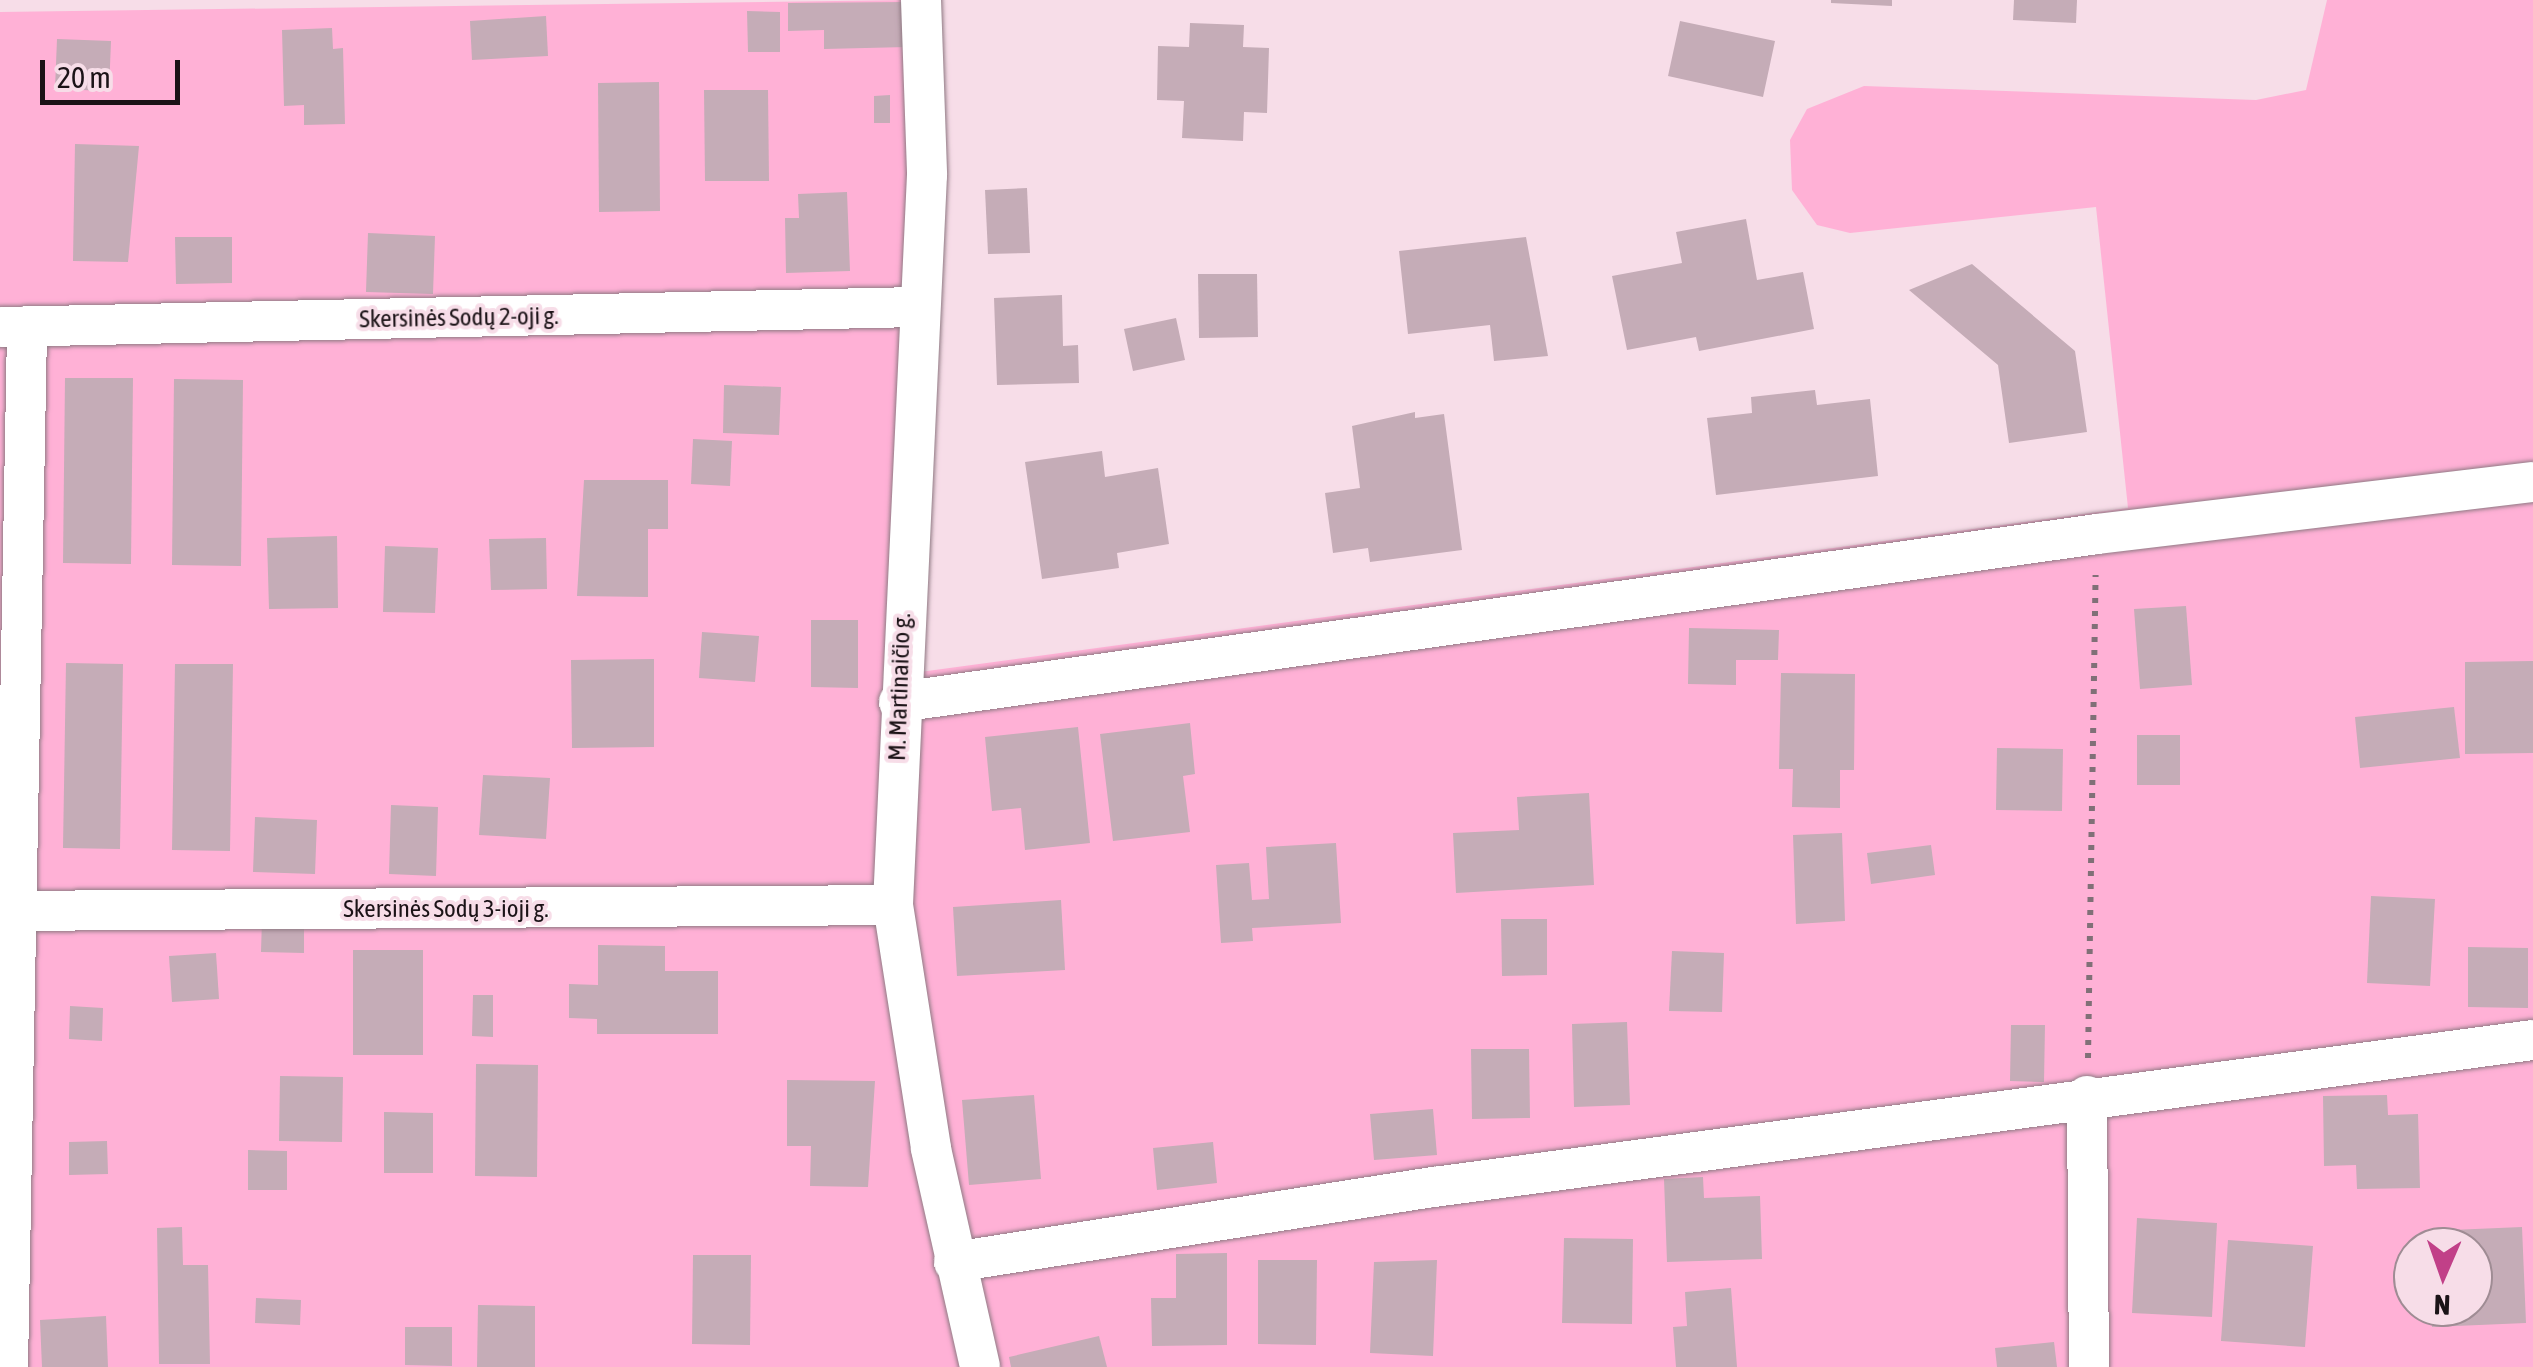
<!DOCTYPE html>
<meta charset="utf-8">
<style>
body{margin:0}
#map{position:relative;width:2533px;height:1367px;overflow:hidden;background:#f7dde8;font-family:"Asap Condensed",sans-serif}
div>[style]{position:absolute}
.green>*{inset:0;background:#ffb1d6}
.building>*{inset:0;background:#c5acb7}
.path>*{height:6px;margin-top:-3px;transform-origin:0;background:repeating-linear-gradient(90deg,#807077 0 5px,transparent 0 13px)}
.roads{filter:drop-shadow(0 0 2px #907a84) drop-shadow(0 0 2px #907a84)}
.street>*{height:40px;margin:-20px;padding:0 20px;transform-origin:20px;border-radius:20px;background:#fff}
span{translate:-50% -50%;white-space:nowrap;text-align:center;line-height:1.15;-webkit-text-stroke:8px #f7dde8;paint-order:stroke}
.street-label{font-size:25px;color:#1b1317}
.north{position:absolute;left:2393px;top:1227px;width:100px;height:100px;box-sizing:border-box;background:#f7dde8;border:2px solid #9f8c94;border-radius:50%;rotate:182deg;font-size:28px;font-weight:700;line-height:40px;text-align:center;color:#1b1317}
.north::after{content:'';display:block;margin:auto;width:35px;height:45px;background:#c14088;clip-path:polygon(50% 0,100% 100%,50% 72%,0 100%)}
.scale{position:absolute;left:40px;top:60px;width:140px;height:45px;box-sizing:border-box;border:5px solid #1b1317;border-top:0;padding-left:12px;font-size:30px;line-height:35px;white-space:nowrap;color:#1b1317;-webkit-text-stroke:8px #f7dde8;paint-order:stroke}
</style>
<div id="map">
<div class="green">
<i style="clip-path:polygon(evenodd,910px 0,909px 195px,883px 677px,2128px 508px,2096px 207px,1850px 233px,1817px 225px,1792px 190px,1790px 140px,1807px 109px,1864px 86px,2256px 100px,2306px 90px,2327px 0,2533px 0,2533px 1367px,0 1367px,0 12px,910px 0,2413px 1247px,2473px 1247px,2473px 1307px,2413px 1307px,2413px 1247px)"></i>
</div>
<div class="building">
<i style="clip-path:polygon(1831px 0,1892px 0,1892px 6px,1831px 3px)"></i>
<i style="clip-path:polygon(2014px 0,2077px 0,2076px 23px,2013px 20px)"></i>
<i style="clip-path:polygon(906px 2px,907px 47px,824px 49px,824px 30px,788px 31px,788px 3px)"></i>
<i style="clip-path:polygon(747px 11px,780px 12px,780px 52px,748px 52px)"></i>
<i style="clip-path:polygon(546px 16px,548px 56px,472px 60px,470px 21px)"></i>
<i style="clip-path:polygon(1680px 21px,1775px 41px,1763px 97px,1668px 76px)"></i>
<i style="clip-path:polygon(1190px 23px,1244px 25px,1243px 47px,1269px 48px,1267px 113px,1244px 112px,1243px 141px,1182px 138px,1184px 101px,1157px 100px,1158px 46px,1189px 47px)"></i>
<i style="clip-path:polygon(332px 28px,333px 49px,343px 48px,345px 124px,304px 125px,304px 105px,284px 106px,282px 30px)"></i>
<i style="clip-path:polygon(57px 39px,111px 41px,109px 91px,55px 89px)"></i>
<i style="clip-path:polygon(659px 82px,660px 211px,599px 212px,598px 83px)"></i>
<i style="clip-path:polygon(704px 90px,768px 90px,769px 181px,705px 181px)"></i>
<i style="clip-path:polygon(890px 95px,890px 123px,874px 123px,874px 96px)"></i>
<i style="clip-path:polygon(75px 144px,139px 146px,128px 262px,73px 261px)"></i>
<i style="clip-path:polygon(1027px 188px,1030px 253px,988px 254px,985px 190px)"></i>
<i style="clip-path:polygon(847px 192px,850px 271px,786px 273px,785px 218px,799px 218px,798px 194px)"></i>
<i style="clip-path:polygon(1746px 219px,1757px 280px,1803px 272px,1814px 329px,1699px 351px,1696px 337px,1627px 350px,1612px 276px,1682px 263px,1676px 232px)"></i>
<i style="clip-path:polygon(368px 233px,435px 236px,433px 294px,366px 292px)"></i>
<i style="clip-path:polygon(175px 237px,232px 237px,232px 283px,176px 284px)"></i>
<i style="clip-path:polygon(1526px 237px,1548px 356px,1494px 361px,1490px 325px,1408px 334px,1399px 251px)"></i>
<i style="clip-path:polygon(1972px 264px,2075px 351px,2087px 432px,2009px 443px,1998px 365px,1909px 290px)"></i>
<i style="clip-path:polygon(1198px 274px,1257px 274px,1258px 337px,1199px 338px)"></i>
<i style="clip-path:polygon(1062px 295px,1063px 346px,1078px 345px,1079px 383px,997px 385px,994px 298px)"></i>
<i style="clip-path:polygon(1176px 318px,1185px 360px,1133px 371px,1124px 329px)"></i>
<i style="clip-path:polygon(65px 378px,133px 378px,131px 564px,63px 563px)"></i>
<i style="clip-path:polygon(174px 379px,243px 380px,241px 566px,172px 565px)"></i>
<i style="clip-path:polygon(724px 385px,781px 387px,779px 435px,723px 433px)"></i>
<i style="clip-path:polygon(1815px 390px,1817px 405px,1870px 399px,1878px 476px,1716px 495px,1707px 418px,1752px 413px,1751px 397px)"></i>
<i style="clip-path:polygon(1415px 412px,1415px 418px,1444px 414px,1462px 550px,1370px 562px,1368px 548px,1333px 553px,1325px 493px,1360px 488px,1352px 426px)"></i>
<i style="clip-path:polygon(693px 439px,732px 441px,730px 486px,691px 484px)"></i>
<i style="clip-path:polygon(1102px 451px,1105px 477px,1158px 468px,1169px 544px,1117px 553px,1119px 568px,1042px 579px,1025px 462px)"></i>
<i style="clip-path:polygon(584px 480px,668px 480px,668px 529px,648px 529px,648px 597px,577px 596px)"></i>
<i style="clip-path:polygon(337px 536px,338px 608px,269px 609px,267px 538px)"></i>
<i style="clip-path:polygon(546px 538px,547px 589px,491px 590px,489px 539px)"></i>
<i style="clip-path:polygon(385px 546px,438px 548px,435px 613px,383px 612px)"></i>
<i style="clip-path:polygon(2186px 606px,2192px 685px,2140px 689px,2134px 609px)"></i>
<i style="clip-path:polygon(811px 620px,858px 620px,858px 688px,811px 687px)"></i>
<i style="clip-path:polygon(1689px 628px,1779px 630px,1778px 660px,1736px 660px,1736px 685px,1688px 684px)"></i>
<i style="clip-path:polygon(702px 632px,759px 636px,755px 682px,699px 678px)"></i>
<i style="clip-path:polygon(654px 659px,654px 747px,572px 748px,571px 660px)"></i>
<i style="clip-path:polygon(2533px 661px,2533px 753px,2465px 754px,2465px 662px)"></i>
<i style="clip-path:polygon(66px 663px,123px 664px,120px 849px,63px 848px)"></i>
<i style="clip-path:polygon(175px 664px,233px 664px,230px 851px,172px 850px)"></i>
<i style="clip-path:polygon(1781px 673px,1855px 674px,1854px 770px,1840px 770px,1840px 808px,1792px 807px,1793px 769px,1779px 769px)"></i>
<i style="clip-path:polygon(2454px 707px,2460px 758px,2360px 768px,2355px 717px)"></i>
<i style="clip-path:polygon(1190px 723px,1195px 774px,1183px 776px,1190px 832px,1113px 841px,1100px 734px)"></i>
<i style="clip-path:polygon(1078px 727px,1090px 843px,1025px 850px,1021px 808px,992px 811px,985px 737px)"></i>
<i style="clip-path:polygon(2137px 735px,2180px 735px,2180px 785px,2137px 785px)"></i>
<i style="clip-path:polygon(1997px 748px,2063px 749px,2062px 811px,1996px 810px)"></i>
<i style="clip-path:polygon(483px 775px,550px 778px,546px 839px,479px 835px)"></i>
<i style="clip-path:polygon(1589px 793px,1594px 885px,1456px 893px,1453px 833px,1519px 830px,1517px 797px)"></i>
<i style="clip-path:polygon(391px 805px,438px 807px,436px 876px,389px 874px)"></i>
<i style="clip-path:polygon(255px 817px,317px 820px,315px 874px,253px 872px)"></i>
<i style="clip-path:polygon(1842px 833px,1845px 921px,1796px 924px,1793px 835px)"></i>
<i style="clip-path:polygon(1336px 843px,1341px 923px,1252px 928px,1253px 941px,1221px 943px,1216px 865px,1249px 863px,1252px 900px,1269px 899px,1266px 847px)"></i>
<i style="clip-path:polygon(1931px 845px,1935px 875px,1871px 884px,1867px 853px)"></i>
<i style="clip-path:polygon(2371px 896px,2435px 899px,2430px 986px,2367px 983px)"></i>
<i style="clip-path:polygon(1061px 900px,1065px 970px,957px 976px,953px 907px)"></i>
<i style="clip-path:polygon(262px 919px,304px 919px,304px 953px,261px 952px)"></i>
<i style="clip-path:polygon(1501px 919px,1547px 919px,1547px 975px,1502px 976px)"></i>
<i style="clip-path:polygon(598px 945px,665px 946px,665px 971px,718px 971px,718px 1034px,597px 1034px,597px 1019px,569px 1018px,569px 984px,598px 985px)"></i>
<i style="clip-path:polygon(2468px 947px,2528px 948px,2528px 1008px,2468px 1007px)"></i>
<i style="clip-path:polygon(353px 950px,423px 950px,423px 1055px,353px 1055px)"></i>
<i style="clip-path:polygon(1672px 951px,1724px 953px,1722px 1012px,1669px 1011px)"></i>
<i style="clip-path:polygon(216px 953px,219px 999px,172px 1002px,169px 956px)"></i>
<i style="clip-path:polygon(473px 995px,493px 995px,493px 1037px,472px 1036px)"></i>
<i style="clip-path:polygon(70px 1006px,103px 1008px,102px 1041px,69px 1039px)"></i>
<i style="clip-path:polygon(1627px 1022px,1630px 1105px,1574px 1107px,1572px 1024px)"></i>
<i style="clip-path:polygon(2011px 1025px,2045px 1025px,2044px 1082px,2010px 1081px)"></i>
<i style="clip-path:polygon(1471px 1049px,1529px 1049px,1530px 1118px,1472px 1119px)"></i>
<i style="clip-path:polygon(476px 1064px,538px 1065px,537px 1177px,475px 1176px)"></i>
<i style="clip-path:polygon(280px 1076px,343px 1077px,342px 1142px,279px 1141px)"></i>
<i style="clip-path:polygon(787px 1080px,875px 1081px,868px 1187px,810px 1186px,811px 1146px,787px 1146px)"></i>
<i style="clip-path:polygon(1034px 1095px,1041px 1179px,969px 1185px,962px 1100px)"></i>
<i style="clip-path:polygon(2387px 1095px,2388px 1115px,2418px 1114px,2420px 1188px,2357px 1189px,2356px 1165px,2324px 1166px,2323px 1096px)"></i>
<i style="clip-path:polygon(1433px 1109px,1437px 1155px,1374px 1160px,1370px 1114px)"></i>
<i style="clip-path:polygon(384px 1112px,433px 1113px,433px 1173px,384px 1173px)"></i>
<i style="clip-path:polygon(107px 1141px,108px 1174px,69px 1175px,69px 1142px)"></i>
<i style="clip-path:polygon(1213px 1142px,1217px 1183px,1157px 1190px,1153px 1148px)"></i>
<i style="clip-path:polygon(248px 1150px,287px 1151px,287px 1190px,248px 1190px)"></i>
<i style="clip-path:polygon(1703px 1177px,1704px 1198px,1760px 1196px,1762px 1259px,1667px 1262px,1664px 1179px)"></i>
<i style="clip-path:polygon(2137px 1218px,2217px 1223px,2212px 1317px,2132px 1313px)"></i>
<i style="clip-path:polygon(182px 1227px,183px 1265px,208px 1265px,210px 1364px,159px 1364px,157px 1228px)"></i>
<i style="clip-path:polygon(2522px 1227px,2526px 1323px,2432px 1327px,2431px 1307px,2473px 1307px,2473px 1247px,2429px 1247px,2428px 1231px)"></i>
<i style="clip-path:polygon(1564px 1238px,1633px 1239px,1632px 1324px,1562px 1323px)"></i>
<i style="clip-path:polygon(2228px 1240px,2313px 1246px,2305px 1347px,2221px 1341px)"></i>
<i style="clip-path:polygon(1227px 1253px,1227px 1345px,1152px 1346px,1151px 1298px,1176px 1298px,1176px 1254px)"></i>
<i style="clip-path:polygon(693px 1255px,751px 1255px,750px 1345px,692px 1344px)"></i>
<i style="clip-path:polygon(1258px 1260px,1317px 1260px,1316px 1345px,1258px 1344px)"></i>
<i style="clip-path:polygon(1437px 1260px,1433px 1356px,1370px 1353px,1374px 1262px)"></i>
<i style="clip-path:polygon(1731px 1288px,1737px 1367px,1676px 1367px,1673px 1327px,1687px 1326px,1685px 1292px)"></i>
<i style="clip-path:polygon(256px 1298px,301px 1300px,300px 1325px,255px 1323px)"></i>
<i style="clip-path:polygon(478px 1305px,535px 1306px,535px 1367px,477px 1367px)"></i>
<i style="clip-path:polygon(106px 1316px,108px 1367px,42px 1367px,40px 1320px)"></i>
<i style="clip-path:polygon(405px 1327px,452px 1327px,452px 1366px,405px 1365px)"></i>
<i style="clip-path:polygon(1099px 1336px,1107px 1367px,1011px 1367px,1009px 1357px)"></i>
<i style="clip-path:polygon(2054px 1342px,2057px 1367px,1997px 1367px,1995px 1348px)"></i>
</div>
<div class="path">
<i style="left:2088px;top:1058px;width:483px;rotate:-89.1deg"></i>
</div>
<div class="roads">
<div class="street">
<i style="left:921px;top:0;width:175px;rotate:88deg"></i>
<i style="left:927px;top:175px;width:731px;rotate:92.67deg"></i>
<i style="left:893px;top:905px;width:247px;rotate:81.1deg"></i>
<i style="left:931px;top:1149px;width:223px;rotate:77.3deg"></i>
<i style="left:1px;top:327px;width:916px;rotate:-1.25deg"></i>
<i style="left:899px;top:702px;width:1210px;rotate:-7.98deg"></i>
<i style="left:2097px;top:534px;width:439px;rotate:-6.8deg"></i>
<i style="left:0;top:911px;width:893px;rotate:-0.38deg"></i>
<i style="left:2087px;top:1096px;width:271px;rotate:89.6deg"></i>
<i style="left:954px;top:1262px;width:486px;rotate:-8.9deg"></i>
<i style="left:1434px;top:1187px;width:1109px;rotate:-7.62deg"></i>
<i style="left:8px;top:1367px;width:1041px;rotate:-88.95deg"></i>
</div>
</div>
<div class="street-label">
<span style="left:459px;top:317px;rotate:-1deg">Skersinės Sodų 2-oji g.</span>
<span style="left:899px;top:687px;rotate:-88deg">M. Martinaičio g.</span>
<span style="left:446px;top:908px">Skersinės Sodų 3-ioji g.</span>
</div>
<div class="north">N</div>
<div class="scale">20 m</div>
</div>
